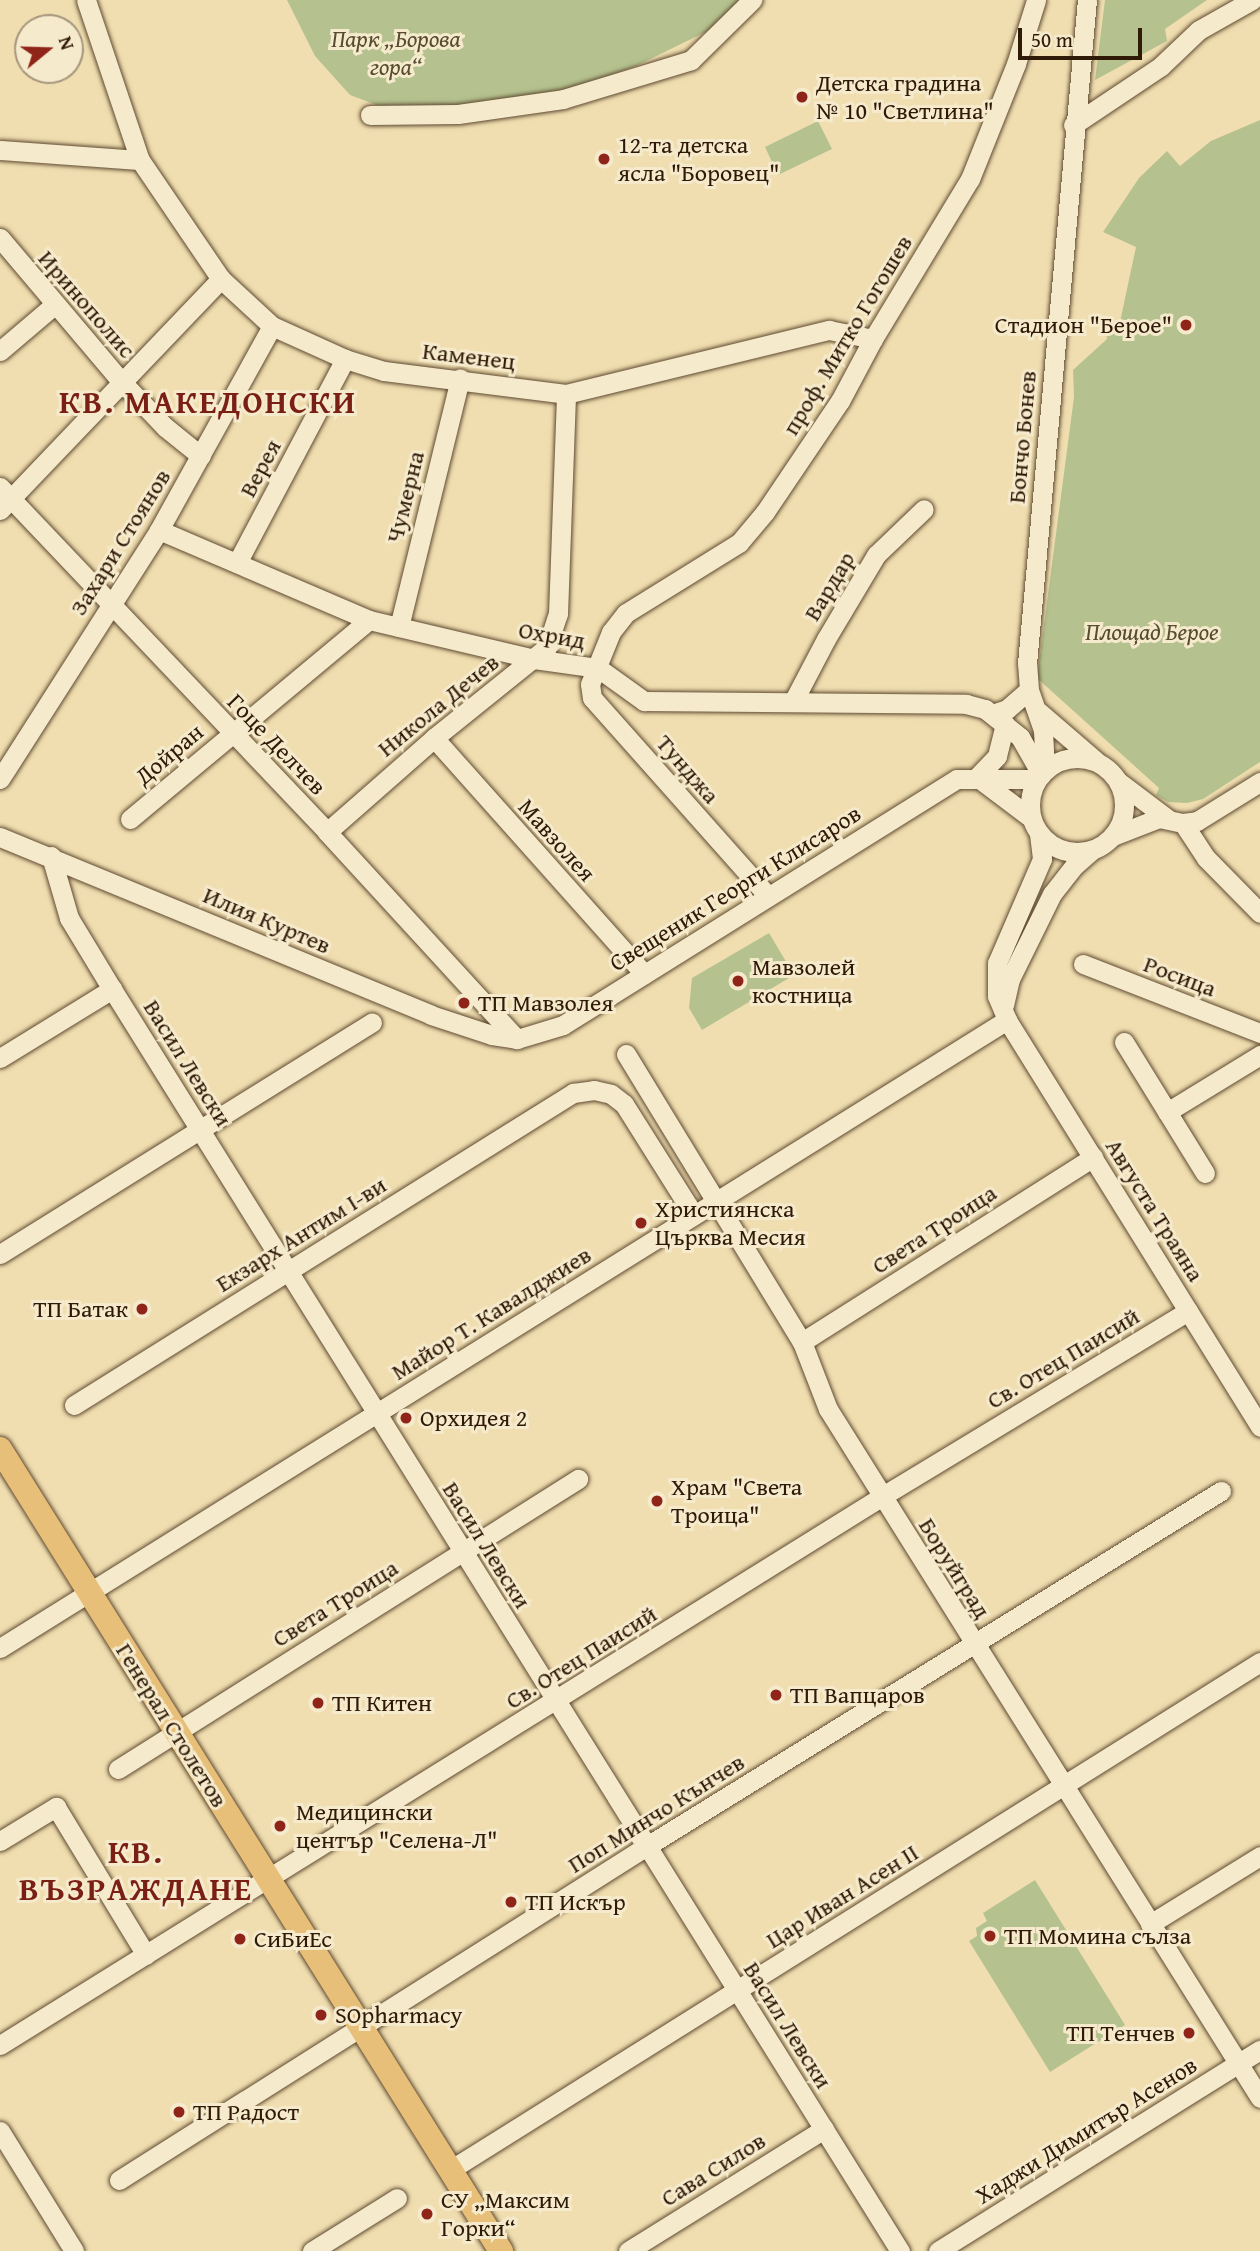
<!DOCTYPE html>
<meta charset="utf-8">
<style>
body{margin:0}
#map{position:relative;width:1260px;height:2251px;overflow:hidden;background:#f0deb0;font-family:"Gentium Book Plus",serif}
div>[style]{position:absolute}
.green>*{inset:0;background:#b5c28f}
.roads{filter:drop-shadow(0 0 2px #5f4a31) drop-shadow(0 0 2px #5f4a31)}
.minor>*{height:19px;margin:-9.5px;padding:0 9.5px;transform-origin:9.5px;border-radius:9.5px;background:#f5eacc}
.minor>.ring{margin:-9.5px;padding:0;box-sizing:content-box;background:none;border:19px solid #f5eacc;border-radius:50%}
.major>*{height:24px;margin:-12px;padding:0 12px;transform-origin:12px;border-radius:12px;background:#e8bf78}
.dots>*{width:19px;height:19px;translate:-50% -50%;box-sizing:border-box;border:4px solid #f5eacc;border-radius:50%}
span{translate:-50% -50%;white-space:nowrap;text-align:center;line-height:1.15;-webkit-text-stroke:6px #f5eacc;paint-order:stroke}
.park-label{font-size:24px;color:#574c30;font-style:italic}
.poi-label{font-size:24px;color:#2f1907}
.left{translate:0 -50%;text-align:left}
.right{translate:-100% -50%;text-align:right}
.street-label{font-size:24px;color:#2f1907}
.district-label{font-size:32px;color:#7a1f14;font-weight:700;letter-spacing:2px}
.north{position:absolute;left:14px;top:14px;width:70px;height:70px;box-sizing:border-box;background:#f5eacc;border:2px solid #a6967d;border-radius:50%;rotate:71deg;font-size:19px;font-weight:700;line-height:28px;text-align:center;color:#2f1907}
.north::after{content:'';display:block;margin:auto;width:24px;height:32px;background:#8f2418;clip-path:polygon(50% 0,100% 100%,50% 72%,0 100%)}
.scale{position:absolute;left:1018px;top:28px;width:124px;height:32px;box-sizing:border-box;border:4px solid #2f1907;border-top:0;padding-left:9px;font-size:21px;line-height:24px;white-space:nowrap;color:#2f1907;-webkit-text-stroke:5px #f5eacc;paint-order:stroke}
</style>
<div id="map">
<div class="green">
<i style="clip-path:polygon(287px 0,749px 0,726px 22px,638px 65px,567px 93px,459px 108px,382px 107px,350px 95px,315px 56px)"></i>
<i style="clip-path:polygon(1105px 0,1207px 0,1165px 29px,1167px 41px,1095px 80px)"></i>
<i style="clip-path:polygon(1260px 120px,1260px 762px,1203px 799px,1187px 803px,1168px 802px,1156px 795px,1159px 788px,1037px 678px,1074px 397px,1073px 370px,1107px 339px,1106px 327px,1120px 322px,1136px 247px,1103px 232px,1139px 178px,1167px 151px,1180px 166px,1211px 141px)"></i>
<i style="clip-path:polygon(818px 121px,832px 149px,778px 175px,765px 147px)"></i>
<i style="clip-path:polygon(769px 933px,794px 975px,702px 1030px,689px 1008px,692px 978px)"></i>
<i style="clip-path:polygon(1035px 1880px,1125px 2025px,1050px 2072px,969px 1941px,977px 1936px,976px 1928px,987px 1921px,983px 1913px)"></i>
</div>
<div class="roads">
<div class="minor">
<i style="left:86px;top:0;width:169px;rotate:71.4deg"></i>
<i style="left:140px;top:160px;width:144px;rotate:55.8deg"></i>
<i style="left:221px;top:279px;width:69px;rotate:42.7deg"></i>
<i style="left:272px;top:326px;width:80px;rotate:24.3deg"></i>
<i style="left:345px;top:359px;width:41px;rotate:17.1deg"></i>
<i style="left:384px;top:371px;width:183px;rotate:7.2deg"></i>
<i style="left:566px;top:394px;width:271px;rotate:-13.7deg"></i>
<i style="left:829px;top:330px;width:45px;rotate:11.6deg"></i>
<i style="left:370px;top:115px;width:88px;rotate:-0.7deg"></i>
<i style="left:458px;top:114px;width:106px;rotate:-8.1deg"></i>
<i style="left:563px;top:99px;width:134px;rotate:-16.9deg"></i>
<i style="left:691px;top:60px;width:86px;rotate:-44.5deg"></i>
<i style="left:1073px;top:125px;width:106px;rotate:-33.8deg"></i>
<i style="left:1161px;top:66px;width:52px;rotate:-43.5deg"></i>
<i style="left:1199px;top:30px;width:61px;rotate:-29.5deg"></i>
<i style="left:0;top:150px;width:140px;rotate:4.1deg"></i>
<i style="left:0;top:238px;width:187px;rotate:49.8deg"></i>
<i style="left:121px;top:381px;width:64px;rotate:46.3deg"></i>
<i style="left:165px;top:427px;width:46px;rotate:38.9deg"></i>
<i style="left:0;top:351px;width:71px;rotate:-40.4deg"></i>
<i style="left:0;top:487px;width:475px;rotate:46.5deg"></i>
<i style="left:327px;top:832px;width:281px;rotate:47.5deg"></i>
<i style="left:0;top:510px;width:320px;rotate:-46.3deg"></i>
<i style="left:159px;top:530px;width:228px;rotate:23.2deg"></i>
<i style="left:369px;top:620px;width:170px;rotate:13.3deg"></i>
<i style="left:534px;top:659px;width:65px;rotate:8deg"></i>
<i style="left:598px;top:668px;width:57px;rotate:35.7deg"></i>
<i style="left:644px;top:701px;width:322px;rotate:0.5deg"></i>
<i style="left:966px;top:704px;width:20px;rotate:15deg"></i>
<i style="left:985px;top:709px;width:45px;rotate:38.7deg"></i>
<i style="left:1020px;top:737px;width:43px;rotate:60.4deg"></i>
<i style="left:237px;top:563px;width:231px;rotate:-62.1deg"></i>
<i style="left:399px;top:627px;width:256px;rotate:-76.2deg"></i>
<i style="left:794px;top:700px;width:69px;rotate:-62.3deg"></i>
<i style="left:826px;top:639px;width:98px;rotate:-59.2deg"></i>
<i style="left:876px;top:555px;width:66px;rotate:-43.8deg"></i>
<i style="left:1039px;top:712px;width:75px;rotate:40.7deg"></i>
<i style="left:992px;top:714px;width:16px;rotate:-18deg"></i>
<i style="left:1007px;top:709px;width:29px;rotate:-41deg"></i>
<i style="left:434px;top:738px;width:316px;rotate:48.3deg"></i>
<i class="ring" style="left:1030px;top:758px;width:75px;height:75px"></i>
<i style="left:1045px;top:770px;width:40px;rotate:-92.9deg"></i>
<i style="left:1043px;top:730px;width:42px;rotate:-109.3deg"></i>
<i style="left:1029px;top:690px;width:26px;rotate:-94deg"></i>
<i style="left:1027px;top:664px;width:667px;rotate:-84.84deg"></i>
<i style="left:977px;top:777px;width:29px;rotate:-46deg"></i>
<i style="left:997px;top:756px;width:33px;rotate:-76deg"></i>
<i style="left:978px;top:778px;width:66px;rotate:37deg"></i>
<i style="left:0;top:779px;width:295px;rotate:-57.4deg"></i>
<i style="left:159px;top:530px;width:233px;rotate:-61deg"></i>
<i style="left:1119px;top:782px;width:61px;rotate:37.1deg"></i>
<i style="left:130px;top:819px;width:311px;rotate:-39.8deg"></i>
<i style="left:1183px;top:823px;width:42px;rotate:56.7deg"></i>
<i style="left:1206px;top:858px;width:77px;rotate:45.5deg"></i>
<i style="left:327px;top:832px;width:142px;rotate:-41.3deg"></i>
<i style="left:434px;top:738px;width:145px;rotate:-38.8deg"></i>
<i style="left:547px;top:647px;width:35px;rotate:-72deg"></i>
<i style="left:558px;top:614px;width:220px;rotate:-87.9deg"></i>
<i style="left:1039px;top:834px;width:25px;rotate:83deg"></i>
<i style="left:1042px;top:859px;width:113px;rotate:113.4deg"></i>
<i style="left:997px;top:963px;width:33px;rotate:90deg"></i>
<i style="left:997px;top:996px;width:26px;rotate:67deg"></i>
<i style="left:1007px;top:1020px;width:479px;rotate:58.1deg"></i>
<i style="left:1113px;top:836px;width:49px;rotate:-21.4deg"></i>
<i style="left:1159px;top:818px;width:25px;rotate:12deg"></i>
<i style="left:1183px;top:823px;width:14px;rotate:-8deg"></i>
<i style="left:1197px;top:821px;width:74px;rotate:-31.8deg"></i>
<i style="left:0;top:837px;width:466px;rotate:22.4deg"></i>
<i style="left:431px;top:1015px;width:64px;rotate:18.2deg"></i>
<i style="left:492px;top:1035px;width:25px;rotate:9deg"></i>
<i style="left:517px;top:1039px;width:48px;rotate:-16.9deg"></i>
<i style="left:563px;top:1025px;width:464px;rotate:-32deg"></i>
<i style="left:957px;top:779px;width:80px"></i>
<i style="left:51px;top:856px;width:65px;rotate:73.8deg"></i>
<i style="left:69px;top:918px;width:83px;rotate:58.8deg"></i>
<i style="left:112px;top:989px;width:1488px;rotate:58.02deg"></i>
<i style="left:768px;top:896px;width:265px;rotate:-131.6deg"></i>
<i style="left:592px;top:698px;width:14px;rotate:-98deg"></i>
<i style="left:590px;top:684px;width:56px;rotate:-68deg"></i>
<i style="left:611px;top:632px;width:24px;rotate:-52deg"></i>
<i style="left:626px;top:613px;width:133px;rotate:-31.8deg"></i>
<i style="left:739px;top:543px;width:40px;rotate:-50deg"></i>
<i style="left:765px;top:512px;width:134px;rotate:-56deg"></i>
<i style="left:840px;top:401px;width:70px;rotate:-62deg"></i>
<i style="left:873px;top:339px;width:187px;rotate:-58.8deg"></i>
<i style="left:970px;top:179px;width:124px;rotate:-68.2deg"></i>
<i style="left:1016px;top:64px;width:67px;rotate:-72.6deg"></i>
<i style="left:1083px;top:964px;width:190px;rotate:21.3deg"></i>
<i style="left:1004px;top:1005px;width:27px;rotate:-77deg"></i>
<i style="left:1010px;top:979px;width:95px;rotate:-63.7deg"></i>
<i style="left:1052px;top:894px;width:37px;rotate:-52deg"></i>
<i style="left:1075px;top:865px;width:23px;rotate:-41deg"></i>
<i style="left:1124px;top:1042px;width:154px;rotate:58.3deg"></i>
<i style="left:626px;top:1054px;width:338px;rotate:58.6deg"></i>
<i style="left:802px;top:1342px;width:72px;rotate:68.8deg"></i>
<i style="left:828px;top:1409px;width:813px;rotate:57.91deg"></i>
<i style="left:0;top:1058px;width:132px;rotate:-31.6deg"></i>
<i style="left:1167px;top:1112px;width:109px;rotate:-31.5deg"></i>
<i style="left:0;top:1254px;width:438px;rotate:-31.9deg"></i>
<i style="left:802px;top:1342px;width:345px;rotate:-32.4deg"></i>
<i style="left:74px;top:1405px;width:589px;rotate:-32.02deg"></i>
<i style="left:573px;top:1093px;width:21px;rotate:-8deg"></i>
<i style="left:594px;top:1090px;width:17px;rotate:13deg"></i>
<i style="left:611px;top:1094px;width:16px;rotate:38deg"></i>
<i style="left:624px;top:1104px;width:131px;rotate:57.8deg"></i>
<i style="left:0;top:1648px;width:1187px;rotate:-31.95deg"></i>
<i style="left:118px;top:1769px;width:544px;rotate:-32.23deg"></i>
<i style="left:0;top:1841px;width:66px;rotate:-31.3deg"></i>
<i style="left:56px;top:1807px;width:173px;rotate:58.7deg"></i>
<i style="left:1150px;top:1924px;width:129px;rotate:-31.7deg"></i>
<i style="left:0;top:2045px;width:1038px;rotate:-31.88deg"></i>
<i style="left:881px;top:1497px;width:359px;rotate:-31.2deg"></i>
<i style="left:0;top:2131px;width:141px;rotate:58.3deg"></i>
<i style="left:450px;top:2170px;width:956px;rotate:-32.09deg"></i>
<i style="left:119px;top:2180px;width:625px;rotate:-32.32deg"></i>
<i style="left:647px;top:1846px;width:675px;rotate:-31.74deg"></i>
<i style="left:312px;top:2251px;width:100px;rotate:-31.9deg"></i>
<i style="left:628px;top:2251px;width:231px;rotate:-31.9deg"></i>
<i style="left:938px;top:2251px;width:380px;rotate:-32deg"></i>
</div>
<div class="major">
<i style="left:0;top:1449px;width:946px;rotate:58.01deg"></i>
</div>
</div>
<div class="dots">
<i style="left:802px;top:97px;background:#8f2418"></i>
<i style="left:604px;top:159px;background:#8f2418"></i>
<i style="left:1186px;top:325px;background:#8f2418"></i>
<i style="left:738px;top:981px;background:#8f2418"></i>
<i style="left:464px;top:1003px;background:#8f2418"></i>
<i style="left:641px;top:1223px;background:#8f2418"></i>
<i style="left:142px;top:1309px;background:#8f2418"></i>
<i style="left:406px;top:1418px;background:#8f2418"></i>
<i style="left:657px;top:1501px;background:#8f2418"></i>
<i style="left:776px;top:1695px;background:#8f2418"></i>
<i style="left:318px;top:1703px;background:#8f2418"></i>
<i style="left:280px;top:1826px;background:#8f2418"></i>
<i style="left:511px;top:1902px;background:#8f2418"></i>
<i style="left:990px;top:1936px;background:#8f2418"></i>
<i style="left:240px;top:1939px;background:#8f2418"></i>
<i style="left:321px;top:2015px;background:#8f2418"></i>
<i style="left:1189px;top:2033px;background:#8f2418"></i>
<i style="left:179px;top:2112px;background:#8f2418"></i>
<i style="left:427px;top:2214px;background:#8f2418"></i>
</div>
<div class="park-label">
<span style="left:396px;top:53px">Парк „Борова<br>гора“</span>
<span style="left:1152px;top:632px">Площад Берое</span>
</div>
<div class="poi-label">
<span class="left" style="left:816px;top:97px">Детска градина<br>№ 10 "Светлина"</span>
<span class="left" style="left:618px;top:159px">12-та детска<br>ясла "Боровец"</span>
<span class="right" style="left:1172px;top:325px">Стадион "Берое"</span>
<span class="left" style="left:752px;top:981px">Мавзолей<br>костница</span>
<span class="left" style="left:478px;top:1003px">ТП Мавзолея</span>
<span class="left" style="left:655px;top:1223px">Християнска<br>Църква Месия</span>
<span class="right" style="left:128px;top:1309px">ТП Батак</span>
<span class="left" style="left:420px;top:1418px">Орхидея 2</span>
<span class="left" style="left:671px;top:1501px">Храм "Света<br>Троица"</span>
<span class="left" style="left:790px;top:1695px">ТП Вапцаров</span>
<span class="left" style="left:332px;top:1703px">ТП Китен</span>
<span class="left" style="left:296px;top:1826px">Медицински<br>център "Селена-Л"</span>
<span class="left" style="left:525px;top:1902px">ТП Искър</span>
<span class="left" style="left:1004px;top:1936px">ТП Момина сълза</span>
<span class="left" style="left:254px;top:1939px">СиБиЕс</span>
<span class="left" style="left:335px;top:2015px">SOpharmacy</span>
<span class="right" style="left:1175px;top:2033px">ТП Тенчев</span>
<span class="left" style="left:193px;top:2112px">ТП Радост</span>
<span class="left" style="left:441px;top:2214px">СУ „Максим<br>Горки“</span>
</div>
<div class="street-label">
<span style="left:87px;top:304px;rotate:49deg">Иринополис</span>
<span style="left:847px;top:335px;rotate:-59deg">проф. Митко Гогошев</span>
<span style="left:469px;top:356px;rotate:7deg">Каменец</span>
<span style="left:1022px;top:437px;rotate:-85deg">Бончо Бонев</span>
<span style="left:260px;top:468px;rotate:-62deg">Верея</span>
<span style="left:405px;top:497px;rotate:-76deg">Чумерна</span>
<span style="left:120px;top:542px;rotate:-58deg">Захари Стоянов</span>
<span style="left:829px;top:586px;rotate:-59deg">Вардар</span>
<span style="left:552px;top:635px;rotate:10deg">Охрид</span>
<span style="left:438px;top:705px;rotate:-39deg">Никола Дечев</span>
<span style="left:277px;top:744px;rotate:46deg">Гоце Делчев</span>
<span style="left:169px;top:754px;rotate:-40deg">Дойран</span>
<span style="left:688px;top:769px;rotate:49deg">Тунджа</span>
<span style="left:557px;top:840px;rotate:48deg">Мавзолея</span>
<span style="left:735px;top:888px;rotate:-32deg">Свещеник Георги Клисаров</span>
<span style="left:267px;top:920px;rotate:23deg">Илия Куртев</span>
<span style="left:1180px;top:976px;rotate:21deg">Росица</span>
<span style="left:188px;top:1063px;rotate:58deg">Васил Левски</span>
<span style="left:1155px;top:1210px;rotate:58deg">Августа Траяна</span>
<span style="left:934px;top:1229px;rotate:-33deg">Света Троица</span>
<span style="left:301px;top:1234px;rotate:-32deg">Екзарх Антим I-ви</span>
<span style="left:491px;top:1313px;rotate:-32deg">Майор Т. Кавалджиев</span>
<span style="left:1063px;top:1358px;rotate:-31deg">Св. Отец Паисий</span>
<span style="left:487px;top:1545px;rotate:58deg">Васил Левски</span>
<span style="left:955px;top:1568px;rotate:58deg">Боруйград</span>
<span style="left:335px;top:1603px;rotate:-32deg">Света Троица</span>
<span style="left:581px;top:1657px;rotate:-32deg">Св. Отец Паисий</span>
<span style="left:172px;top:1725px;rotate:58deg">Генерал Столетов</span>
<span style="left:656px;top:1813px;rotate:-32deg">Поп Минчо Кънчев</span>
<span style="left:842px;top:1896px;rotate:-32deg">Цар Иван Асен II</span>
<span style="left:788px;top:2025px;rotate:58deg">Васил Левски</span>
<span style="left:1086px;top:2130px;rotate:-32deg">Хаджи Димитър Асенов</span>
<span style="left:713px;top:2169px;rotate:-32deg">Сава Силов</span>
</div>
<div class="district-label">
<span style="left:208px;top:402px">КВ. МАКЕДОНСКИ</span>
<span style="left:136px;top:1871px">КВ.<br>ВЪЗРАЖДАНЕ</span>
</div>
<div class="north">N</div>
<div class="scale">50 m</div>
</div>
